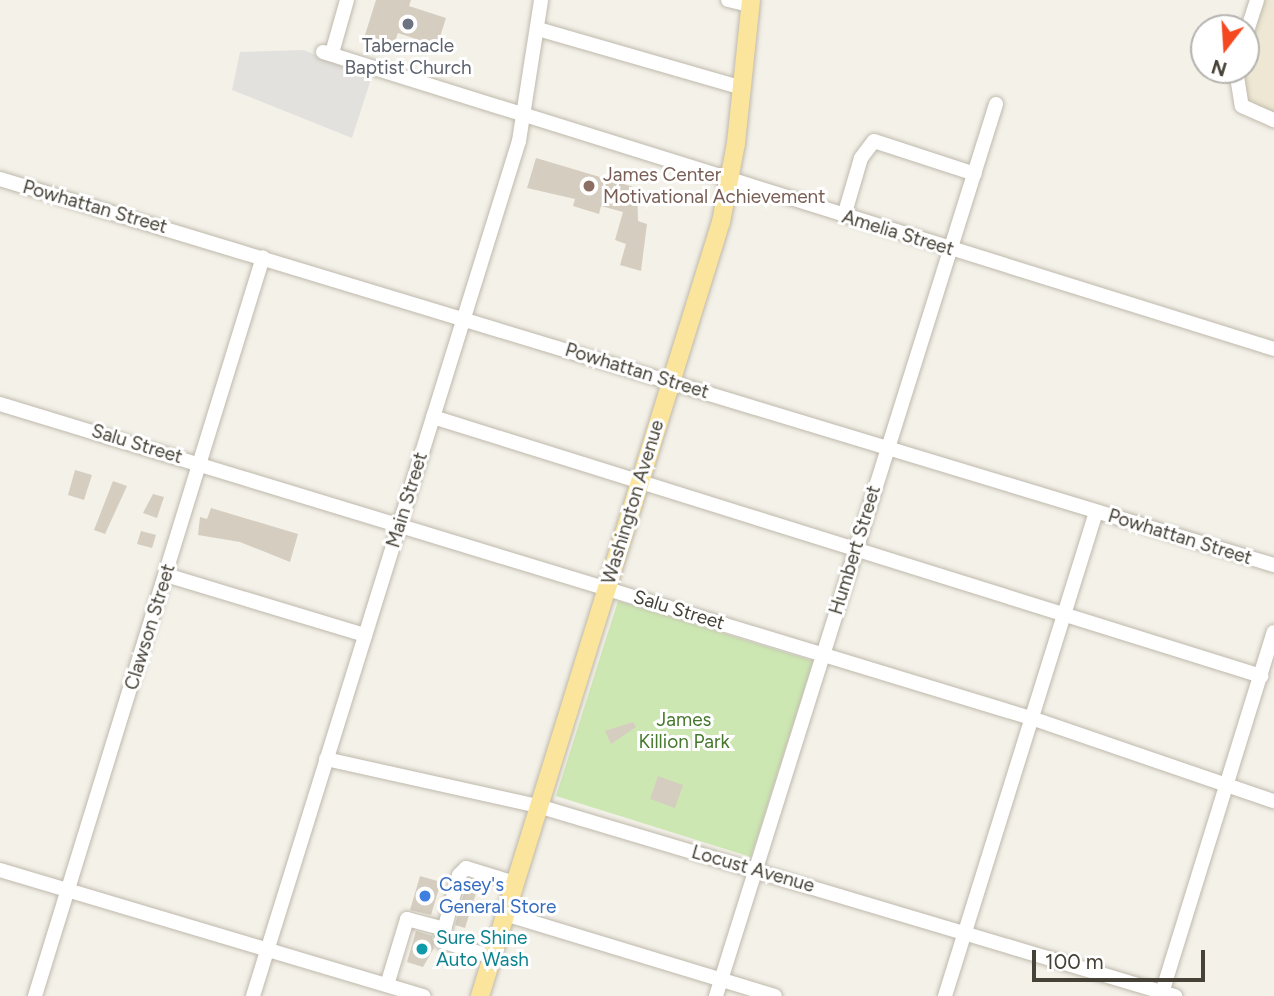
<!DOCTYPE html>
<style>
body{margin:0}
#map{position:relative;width:1274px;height:996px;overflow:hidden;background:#f4f1e9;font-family:Figtree,sans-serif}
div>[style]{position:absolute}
.education>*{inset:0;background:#ede7d3}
.green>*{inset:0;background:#cde7b3}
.parking>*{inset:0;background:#e3e1dd}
.building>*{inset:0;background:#d5cdbf}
.roads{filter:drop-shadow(0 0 2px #bfb9ac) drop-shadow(0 0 2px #bfb9ac)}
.minor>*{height:14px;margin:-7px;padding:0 7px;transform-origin:7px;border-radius:7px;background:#fff}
.major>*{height:18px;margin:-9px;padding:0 9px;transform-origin:9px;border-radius:9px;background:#fbe49b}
.dots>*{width:19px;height:19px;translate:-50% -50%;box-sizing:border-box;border:4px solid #fff;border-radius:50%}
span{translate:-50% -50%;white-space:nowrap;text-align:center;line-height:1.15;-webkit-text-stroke:6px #fff;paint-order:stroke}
.worship-label{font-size:19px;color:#5b616d}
.education-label{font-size:19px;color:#785e54}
.left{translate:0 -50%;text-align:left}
.street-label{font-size:19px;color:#474237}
.park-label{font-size:19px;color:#45782c}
.shop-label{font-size:19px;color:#366cbe}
.culture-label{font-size:19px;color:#0d838f}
.north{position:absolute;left:1190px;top:14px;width:70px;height:70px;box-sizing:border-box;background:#fff;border:2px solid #b5b3af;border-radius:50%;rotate:197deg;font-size:19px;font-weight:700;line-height:28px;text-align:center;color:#474237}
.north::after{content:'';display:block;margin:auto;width:24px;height:32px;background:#f44920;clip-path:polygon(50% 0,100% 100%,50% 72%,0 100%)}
.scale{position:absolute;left:1032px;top:950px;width:173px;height:32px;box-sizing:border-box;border:4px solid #474237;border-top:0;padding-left:9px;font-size:21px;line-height:24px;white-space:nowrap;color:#474237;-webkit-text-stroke:5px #fff;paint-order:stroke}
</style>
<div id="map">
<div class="education">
<i style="clip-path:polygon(1265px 0,1274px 0,1274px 113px,1247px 99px,1242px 75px)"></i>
</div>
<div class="green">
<i style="clip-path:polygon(618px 601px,813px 661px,751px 857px,556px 796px)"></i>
</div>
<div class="parking">
<i style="clip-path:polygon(304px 50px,371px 79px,352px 138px,232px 90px,240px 52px)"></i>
</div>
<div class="building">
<i style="clip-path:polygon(376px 0,411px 0,409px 6px,446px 18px,437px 46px,398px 33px,394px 44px,365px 35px)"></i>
<i style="clip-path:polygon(536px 158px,637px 188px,638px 221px,647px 224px,641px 271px,620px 265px,626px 244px,615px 240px,623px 212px,601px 206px,599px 214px,573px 206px,575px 199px,527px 188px)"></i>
<i style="clip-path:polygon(75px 470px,92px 475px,84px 500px,68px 495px)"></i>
<i style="clip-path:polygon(113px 481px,127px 486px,105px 534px,94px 530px)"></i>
<i style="clip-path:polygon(153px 494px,164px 497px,157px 518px,143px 513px)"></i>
<i style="clip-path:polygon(211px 508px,298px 534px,290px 562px,240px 542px,198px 535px,200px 517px,207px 519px)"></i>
<i style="clip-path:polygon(141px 531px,156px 535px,152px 548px,137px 544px)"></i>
<i style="clip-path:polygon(633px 722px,636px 727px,611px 744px,605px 731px)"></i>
<i style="clip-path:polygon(658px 776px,683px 785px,675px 808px,650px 799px)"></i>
<i style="clip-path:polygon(420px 876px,441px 882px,431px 915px,410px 910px)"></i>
<i style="clip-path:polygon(466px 886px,477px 890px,465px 928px,455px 925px)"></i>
<i style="clip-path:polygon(416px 931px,432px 936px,434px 948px,423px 967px,407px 962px)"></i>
</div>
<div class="roads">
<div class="minor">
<i style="left:728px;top:0;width:23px;rotate:13deg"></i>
<i style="left:538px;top:29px;width:213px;rotate:16.1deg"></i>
<i style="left:1246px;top:34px;width:36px;rotate:-72deg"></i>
<i style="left:323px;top:52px;width:996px;rotate:17.34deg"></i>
<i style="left:332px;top:53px;width:55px;rotate:-74.2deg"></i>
<i style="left:1236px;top:70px;width:36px;rotate:81deg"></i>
<i style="left:1242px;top:106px;width:35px;rotate:24deg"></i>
<i style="left:0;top:179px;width:1331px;rotate:16.86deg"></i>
<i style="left:844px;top:216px;width:60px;rotate:-73.7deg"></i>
<i style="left:861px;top:158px;width:21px;rotate:-53deg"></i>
<i style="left:874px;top:141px;width:106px;rotate:18.1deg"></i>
<i style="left:0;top:404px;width:1078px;rotate:16.94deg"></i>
<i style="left:1031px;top:718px;width:257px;rotate:18.9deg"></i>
<i style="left:433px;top:417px;width:868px;rotate:17.37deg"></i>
<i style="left:166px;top:575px;width:208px;rotate:16.8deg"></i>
<i style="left:326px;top:759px;width:217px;rotate:12.5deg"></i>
<i style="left:538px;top:806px;width:665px;rotate:16.61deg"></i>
<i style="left:0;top:870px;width:442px;rotate:16.6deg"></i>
<i style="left:505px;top:914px;width:282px;rotate:16.9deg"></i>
<i style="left:492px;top:957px;width:53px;rotate:-162.6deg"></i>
<i style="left:441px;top:941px;width:68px;rotate:-74.7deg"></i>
<i style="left:459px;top:875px;width:10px;rotate:-45deg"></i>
<i style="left:466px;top:868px;width:51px;rotate:17deg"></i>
<i style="left:387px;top:985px;width:69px;rotate:-73.1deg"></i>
<i style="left:407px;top:919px;width:39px;rotate:15deg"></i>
<i style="left:35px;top:996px;width:773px;rotate:-72.85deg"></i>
<i style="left:253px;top:996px;width:895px;rotate:-72.72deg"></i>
<i style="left:519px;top:141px;width:143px;rotate:-81.1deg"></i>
<i style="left:716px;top:996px;width:935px;rotate:-72.57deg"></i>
<i style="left:945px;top:996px;width:507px;rotate:-72.67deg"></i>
<i style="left:1161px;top:996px;width:381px;rotate:-72.8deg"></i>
</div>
<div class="major">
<i style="left:480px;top:996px;width:811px;rotate:-72.71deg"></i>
<i style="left:721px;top:222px;width:80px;rotate:-79.2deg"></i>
<i style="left:736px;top:143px;width:144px;rotate:-84deg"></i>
</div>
</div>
<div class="dots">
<i style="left:408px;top:24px;background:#6b7280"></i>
<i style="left:589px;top:186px;background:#8d6e63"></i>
<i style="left:425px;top:896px;background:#3f7fe0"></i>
<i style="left:422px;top:949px;background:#0f9aa8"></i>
</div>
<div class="worship-label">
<span style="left:408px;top:57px">Tabernacle<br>Baptist Church</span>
</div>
<div class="education-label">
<span class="left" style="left:603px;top:186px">James Center<br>Motivational Achievement</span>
</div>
<div class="street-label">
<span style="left:95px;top:207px;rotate:16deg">Powhattan Street</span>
<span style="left:898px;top:233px;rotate:17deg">Amelia Street</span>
<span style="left:637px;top:371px;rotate:17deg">Powhattan Street</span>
<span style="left:137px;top:444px;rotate:17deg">Salu Street</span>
<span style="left:407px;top:500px;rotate:-73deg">Main Street</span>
<span style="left:633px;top:502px;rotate:-73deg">Washington Avenue</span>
<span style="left:1180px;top:537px;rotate:17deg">Powhattan Street</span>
<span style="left:855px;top:550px;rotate:-73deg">Humbert Street</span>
<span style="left:679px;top:610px;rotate:17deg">Salu Street</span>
<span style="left:150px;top:627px;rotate:-73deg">Clawson Street</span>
<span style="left:753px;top:869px;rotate:16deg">Locust Avenue</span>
</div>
<div class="park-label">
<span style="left:684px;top:731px">James<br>Killion Park</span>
</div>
<div class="shop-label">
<span class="left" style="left:439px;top:896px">Casey's<br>General Store</span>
</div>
<div class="culture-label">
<span class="left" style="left:436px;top:949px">Sure Shine<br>Auto Wash</span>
</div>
<div class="north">N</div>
<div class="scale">100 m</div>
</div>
